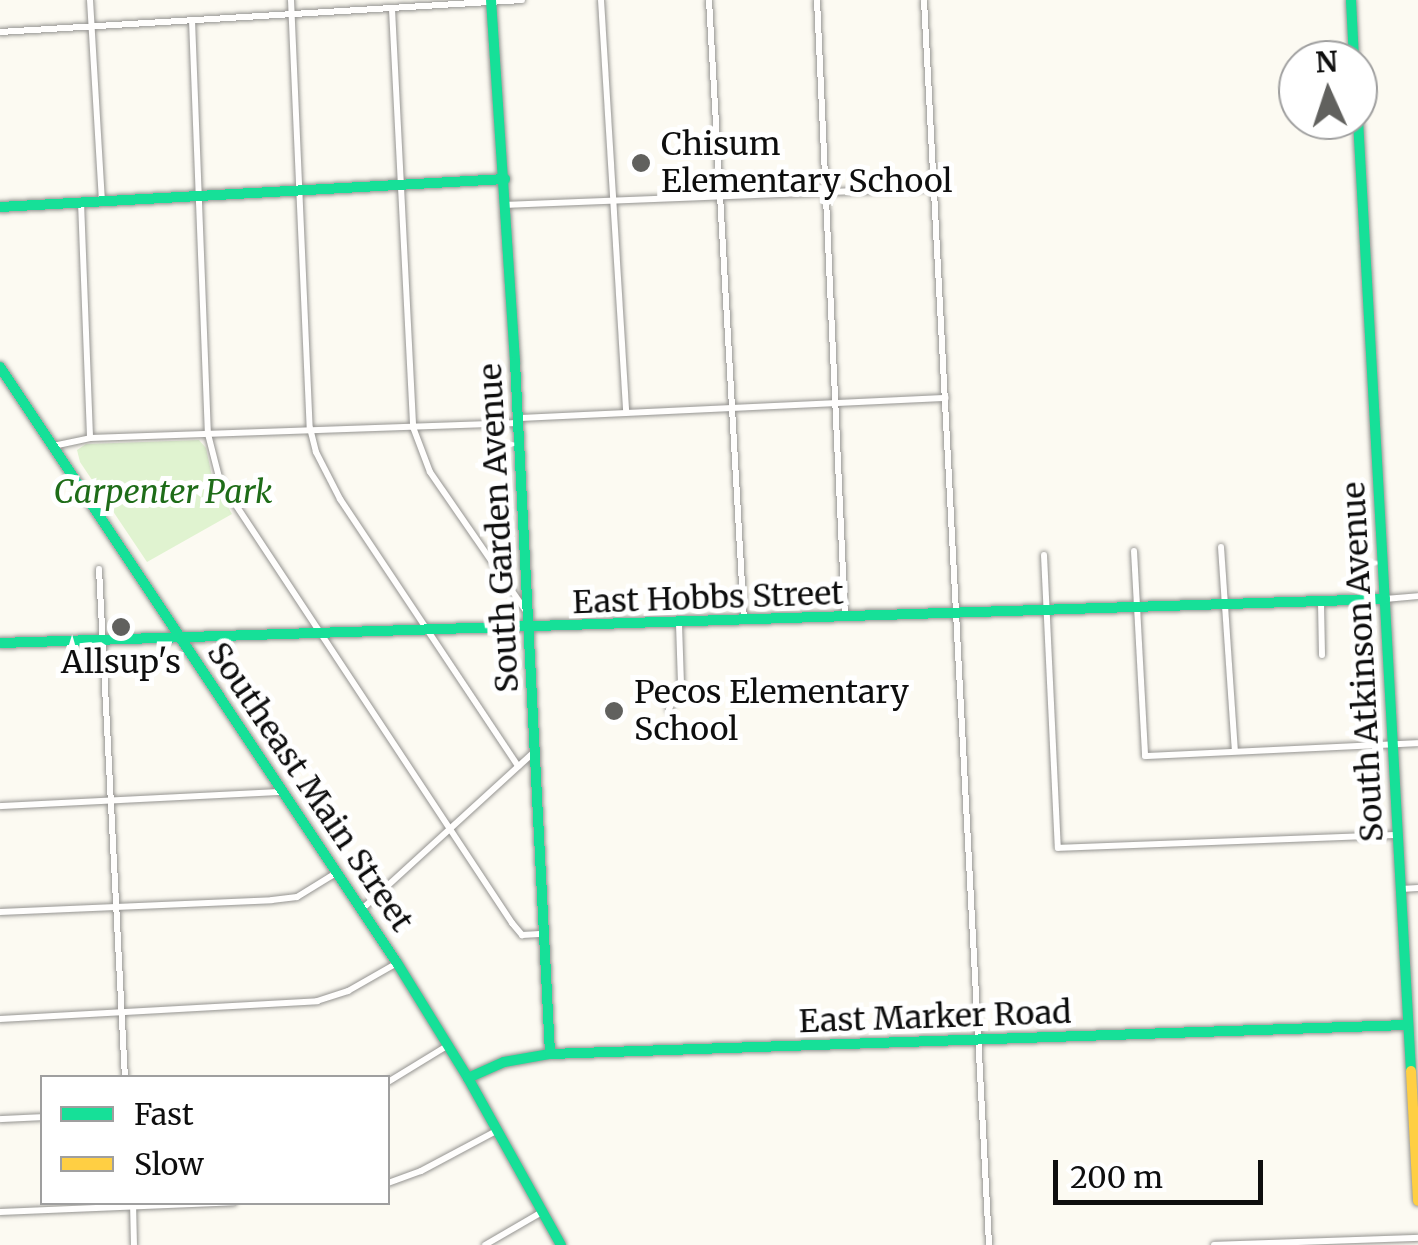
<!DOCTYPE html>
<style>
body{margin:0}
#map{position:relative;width:1418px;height:1245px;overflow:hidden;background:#fcfaf2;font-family:Merriweather,serif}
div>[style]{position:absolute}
.green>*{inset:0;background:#e0f3d0}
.roads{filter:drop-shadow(0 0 2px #959491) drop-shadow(0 0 2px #959491)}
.street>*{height:6px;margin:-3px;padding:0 3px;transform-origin:3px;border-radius:3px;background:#fffefd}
.fast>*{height:10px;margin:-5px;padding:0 5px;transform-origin:5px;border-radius:5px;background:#16e098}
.slow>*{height:10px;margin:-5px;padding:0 5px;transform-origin:5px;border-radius:5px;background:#ffcf43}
.dots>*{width:28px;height:28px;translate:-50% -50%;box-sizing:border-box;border:5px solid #fff;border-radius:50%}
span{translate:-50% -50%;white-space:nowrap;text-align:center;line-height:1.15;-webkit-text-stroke:10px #fff;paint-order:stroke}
.poi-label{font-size:32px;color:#0e0e0e}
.left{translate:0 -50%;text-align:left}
.park-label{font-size:32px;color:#1e6c18;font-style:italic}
.street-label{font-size:32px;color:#0e0e0e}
.legend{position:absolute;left:40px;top:1075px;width:350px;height:130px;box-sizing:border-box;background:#fff;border:2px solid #9f9f9f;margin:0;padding:12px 18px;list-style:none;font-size:30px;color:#0e0e0e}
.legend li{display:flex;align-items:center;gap:20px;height:50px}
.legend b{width:50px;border:2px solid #9f9f9f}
.north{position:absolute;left:1278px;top:40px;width:100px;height:100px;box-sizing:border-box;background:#fff;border:2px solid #9f9f9f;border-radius:50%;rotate:357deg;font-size:28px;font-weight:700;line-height:40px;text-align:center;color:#0e0e0e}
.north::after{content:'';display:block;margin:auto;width:35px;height:45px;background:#61615e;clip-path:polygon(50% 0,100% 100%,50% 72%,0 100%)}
.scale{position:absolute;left:1053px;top:1160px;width:210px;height:45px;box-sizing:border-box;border:5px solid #0e0e0e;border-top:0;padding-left:12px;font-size:30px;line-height:35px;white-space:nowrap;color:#0e0e0e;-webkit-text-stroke:8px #fff;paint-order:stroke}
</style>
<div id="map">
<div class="green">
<i style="clip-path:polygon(199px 440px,206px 448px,213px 481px,232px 514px,147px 562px,80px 462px,77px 450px,86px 444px)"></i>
</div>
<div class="roads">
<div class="street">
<i style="left:90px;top:0;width:201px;rotate:86.6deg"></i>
<i style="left:291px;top:0;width:428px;rotate:87.5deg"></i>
<i style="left:310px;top:428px;width:25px;rotate:76deg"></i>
<i style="left:316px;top:452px;width:53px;rotate:62.9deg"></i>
<i style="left:340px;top:499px;width:321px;rotate:56.3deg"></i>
<i style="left:601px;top:0;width:411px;rotate:86.5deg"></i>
<i style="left:709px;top:0;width:621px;rotate:86.77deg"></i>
<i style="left:817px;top:0;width:618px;rotate:87.4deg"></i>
<i style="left:924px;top:0;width:1247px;rotate:87.01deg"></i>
<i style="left:392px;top:9px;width:419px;rotate:87.1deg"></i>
<i style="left:413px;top:427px;width:48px;rotate:69.3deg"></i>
<i style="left:430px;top:472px;width:173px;rotate:55.4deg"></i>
<i style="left:192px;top:20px;width:414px;rotate:87.8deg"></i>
<i style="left:208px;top:434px;width:49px;rotate:75.7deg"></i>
<i style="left:220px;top:481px;width:530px;rotate:56.55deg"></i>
<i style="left:512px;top:923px;width:16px;rotate:50deg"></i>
<i style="left:522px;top:935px;width:22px;rotate:-3deg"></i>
<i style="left:0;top:32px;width:523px;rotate:-3.51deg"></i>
<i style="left:81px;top:202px;width:236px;rotate:87.8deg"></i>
<i style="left:506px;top:205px;width:429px;rotate:-2.3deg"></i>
<i style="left:518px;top:418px;width:428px;rotate:-2.7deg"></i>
<i style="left:53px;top:446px;width:38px;rotate:-12deg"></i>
<i style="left:90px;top:438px;width:428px;rotate:-2deg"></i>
<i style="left:1221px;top:547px;width:203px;rotate:86.1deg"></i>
<i style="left:1134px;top:551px;width:205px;rotate:86.9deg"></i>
<i style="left:1145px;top:756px;width:273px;rotate:-2.7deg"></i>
<i style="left:1044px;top:555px;width:293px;rotate:87.3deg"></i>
<i style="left:1058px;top:848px;width:340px;rotate:-2.2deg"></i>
<i style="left:99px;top:569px;width:510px;rotate:87.08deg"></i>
<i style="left:1385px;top:599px;width:33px;rotate:-5deg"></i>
<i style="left:1321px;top:603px;width:52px;rotate:88.9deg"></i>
<i style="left:669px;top:709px;width:28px;rotate:-64deg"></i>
<i style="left:681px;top:684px;width:61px;rotate:-91.9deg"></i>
<i style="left:0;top:806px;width:281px;rotate:-2.9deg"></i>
<i style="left:1401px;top:889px;width:17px;rotate:-3deg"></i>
<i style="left:361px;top:910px;width:234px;rotate:-42.4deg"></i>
<i style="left:0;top:912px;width:272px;rotate:-2.5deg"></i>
<i style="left:272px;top:900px;width:25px;rotate:-7deg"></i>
<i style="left:297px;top:897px;width:46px;rotate:-31.6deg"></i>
<i style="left:0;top:1019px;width:318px;rotate:-3.2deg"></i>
<i style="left:317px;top:1001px;width:33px;rotate:-18deg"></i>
<i style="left:348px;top:991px;width:56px;rotate:-29.7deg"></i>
<i style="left:388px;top:1082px;width:69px;rotate:-31.4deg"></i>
<i style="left:0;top:1119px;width:42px;rotate:-2.7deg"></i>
<i style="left:388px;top:1183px;width:35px;rotate:-20deg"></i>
<i style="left:421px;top:1171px;width:87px;rotate:-28deg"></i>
<i style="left:133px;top:1202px;width:43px;rotate:88.7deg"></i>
<i style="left:0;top:1212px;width:234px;rotate:-2.4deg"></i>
<i style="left:485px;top:1245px;width:66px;rotate:-30.1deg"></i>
<i style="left:1214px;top:1245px;width:204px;rotate:-2deg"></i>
</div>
<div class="fast">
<i style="left:491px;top:0;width:363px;rotate:86.2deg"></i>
<i style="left:515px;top:362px;width:693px;rotate:87.1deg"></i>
<i style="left:1351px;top:0;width:60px;rotate:87.1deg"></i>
<i style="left:1358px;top:120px;width:952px;rotate:86.81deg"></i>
<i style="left:0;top:207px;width:506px;rotate:-3.17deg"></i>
<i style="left:0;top:367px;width:716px;rotate:56.33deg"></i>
<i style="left:397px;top:963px;width:135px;rotate:58.3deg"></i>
<i style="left:468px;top:1078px;width:191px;rotate:60.9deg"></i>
<i style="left:0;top:643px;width:1386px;rotate:-1.82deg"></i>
<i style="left:468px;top:1078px;width:39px;rotate:-24deg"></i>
<i style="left:504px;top:1062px;width:47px;rotate:-9.9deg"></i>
<i style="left:550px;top:1054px;width:858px;rotate:-1.94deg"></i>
</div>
<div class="slow">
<i style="left:1411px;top:1071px;width:130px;rotate:86.9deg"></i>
</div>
</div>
<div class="dots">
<i style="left:641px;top:163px;background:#61615e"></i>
<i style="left:121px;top:627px;background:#61615e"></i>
<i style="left:614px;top:711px;background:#61615e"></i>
</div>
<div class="poi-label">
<span class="left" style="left:661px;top:163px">Chisum<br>Elementary School</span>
<span style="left:121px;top:662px">Allsup's</span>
<span class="left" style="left:634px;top:711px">Pecos Elementary<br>School</span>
</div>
<div class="park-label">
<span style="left:163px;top:492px">Carpenter Park</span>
</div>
<div class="street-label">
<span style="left:499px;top:528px;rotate:-93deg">South Garden Avenue</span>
<span style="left:708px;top:598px;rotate:-2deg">East Hobbs Street</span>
<span style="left:1363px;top:662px;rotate:-93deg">South Atkinson Avenue</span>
<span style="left:310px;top:787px;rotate:56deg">Southeast Main Street</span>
<span style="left:935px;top:1017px;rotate:-2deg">East Marker Road</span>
</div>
<ul class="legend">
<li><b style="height:12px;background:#16e098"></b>Fast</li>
<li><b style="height:12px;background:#ffcf43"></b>Slow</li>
</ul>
<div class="north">N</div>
<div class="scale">200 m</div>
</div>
